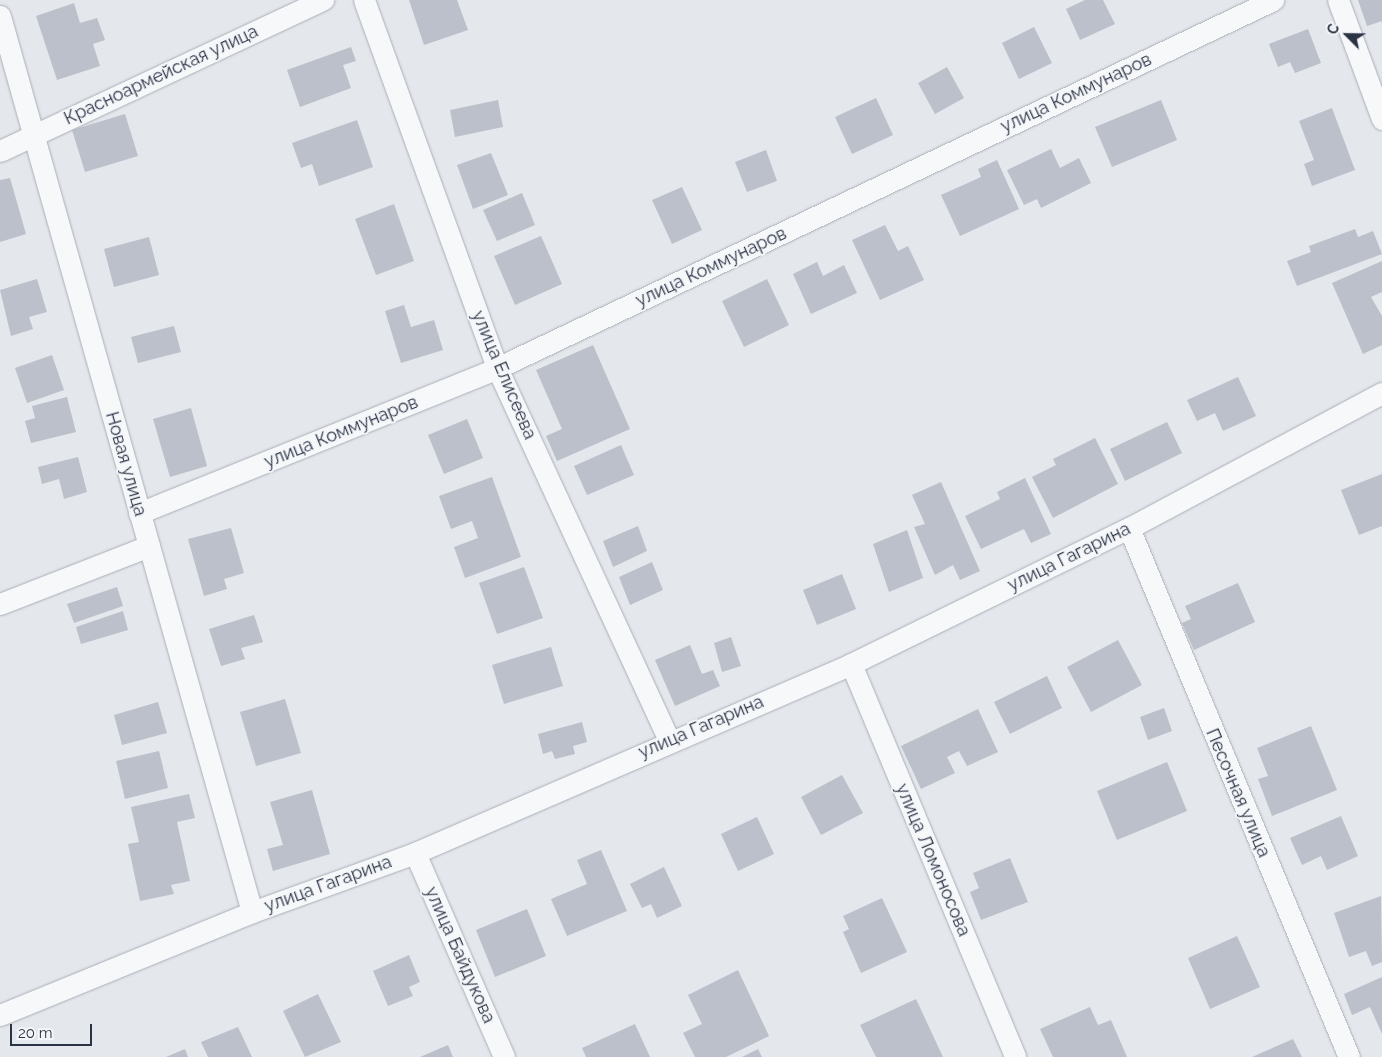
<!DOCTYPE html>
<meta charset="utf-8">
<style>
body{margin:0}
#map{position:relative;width:1382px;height:1057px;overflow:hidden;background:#e4e7ec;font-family:Raleway,sans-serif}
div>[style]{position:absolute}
.building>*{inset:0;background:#bbc0ca}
.roads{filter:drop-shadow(0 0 1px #a9aeb7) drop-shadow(0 0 1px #a9aeb7)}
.minor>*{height:21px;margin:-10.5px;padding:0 10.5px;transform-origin:10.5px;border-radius:10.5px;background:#f7f8fa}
span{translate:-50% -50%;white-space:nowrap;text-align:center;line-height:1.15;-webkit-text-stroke:4px #f4f6f9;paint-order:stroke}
.street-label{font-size:18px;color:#2b3445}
.north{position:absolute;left:1322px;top:10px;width:50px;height:50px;-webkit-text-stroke:4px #f4f6f9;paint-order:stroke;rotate:293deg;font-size:14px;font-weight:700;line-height:20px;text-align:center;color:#2b3445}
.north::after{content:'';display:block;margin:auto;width:18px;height:22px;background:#2b3445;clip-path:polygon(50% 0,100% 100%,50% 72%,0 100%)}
.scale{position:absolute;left:10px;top:1024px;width:82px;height:22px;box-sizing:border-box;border:2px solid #2b3445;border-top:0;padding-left:6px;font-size:15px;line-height:18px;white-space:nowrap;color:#2b3445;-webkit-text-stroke:4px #f4f6f9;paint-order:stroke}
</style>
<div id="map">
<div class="building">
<i style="clip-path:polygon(409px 0,457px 0,468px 30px,424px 45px)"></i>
<i style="clip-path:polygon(1085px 0,1103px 0,1115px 24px,1080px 40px,1066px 9px)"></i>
<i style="clip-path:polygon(1358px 0,1382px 0,1382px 21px,1367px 26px)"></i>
<i style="clip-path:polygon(74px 3px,80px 23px,97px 18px,105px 40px,93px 44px,100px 66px,57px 80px,36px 16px)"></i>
<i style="clip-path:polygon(1034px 27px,1052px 63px,1019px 79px,1002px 43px)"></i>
<i style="clip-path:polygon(1308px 29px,1321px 63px,1295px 73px,1290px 62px,1278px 67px,1269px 44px)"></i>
<i style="clip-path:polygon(351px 47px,356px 61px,343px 65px,351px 88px,300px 107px,287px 70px)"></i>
<i style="clip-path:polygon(947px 67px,964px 98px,935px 114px,918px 83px)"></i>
<i style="clip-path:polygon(876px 98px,893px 135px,852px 154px,835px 117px)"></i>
<i style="clip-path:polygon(498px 100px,503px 127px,455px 137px,450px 110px)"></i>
<i style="clip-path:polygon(1161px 100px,1177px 140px,1112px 167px,1095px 127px)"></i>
<i style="clip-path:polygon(1332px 108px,1355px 170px,1312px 186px,1304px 164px,1314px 160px,1299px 121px)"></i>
<i style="clip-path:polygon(125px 114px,138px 156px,85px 172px,72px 130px)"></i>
<i style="clip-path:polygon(357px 120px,373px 167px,319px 186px,312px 164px,301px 168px,292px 143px)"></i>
<i style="clip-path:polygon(1051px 149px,1060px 168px,1079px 158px,1091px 183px,1041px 208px,1037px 199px,1024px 205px,1007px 170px)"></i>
<i style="clip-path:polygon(766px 150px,777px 181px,747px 192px,735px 162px)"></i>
<i style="clip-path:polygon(491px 153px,508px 195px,473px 209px,457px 165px)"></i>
<i style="clip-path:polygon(997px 160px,1019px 209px,960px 236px,941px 195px,981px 177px,978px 169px)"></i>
<i style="clip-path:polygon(10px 178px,26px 234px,0 242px,0 180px)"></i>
<i style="clip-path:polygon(682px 187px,702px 230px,672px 244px,652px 200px)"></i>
<i style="clip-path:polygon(522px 193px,535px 225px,497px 241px,483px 210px)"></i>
<i style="clip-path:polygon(394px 204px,414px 261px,376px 275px,355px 219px)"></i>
<i style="clip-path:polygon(885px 225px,898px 251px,908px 246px,924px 280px,880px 300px,852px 240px)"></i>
<i style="clip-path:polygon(1355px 229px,1358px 237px,1373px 231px,1382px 254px,1297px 286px,1287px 261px,1311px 252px,1309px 246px)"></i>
<i style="clip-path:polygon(541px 236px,562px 284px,515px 305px,494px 256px)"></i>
<i style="clip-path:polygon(149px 237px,159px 275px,114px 287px,104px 249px)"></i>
<i style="clip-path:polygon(1382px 261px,1382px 292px,1371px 297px,1382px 316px,1382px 345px,1363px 354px,1332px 283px)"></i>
<i style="clip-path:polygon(817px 262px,823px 276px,844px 265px,857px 293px,811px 314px,793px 274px)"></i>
<i style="clip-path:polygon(37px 279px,47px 312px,29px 317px,33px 329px,11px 336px,0 290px)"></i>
<i style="clip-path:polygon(767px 279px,789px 325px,744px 347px,722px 301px)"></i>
<i style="clip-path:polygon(404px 305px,411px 327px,434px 320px,443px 350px,401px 363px,385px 311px)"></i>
<i style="clip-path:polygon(174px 326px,181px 352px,138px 363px,131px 337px)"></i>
<i style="clip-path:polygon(593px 345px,630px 429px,557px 461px,546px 436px,562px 429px,536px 370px)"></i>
<i style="clip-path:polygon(52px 355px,64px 390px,27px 403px,15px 368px)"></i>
<i style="clip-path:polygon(1238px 377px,1256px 416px,1223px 431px,1215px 413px,1197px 421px,1187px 400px)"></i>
<i style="clip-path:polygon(67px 397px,76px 432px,31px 443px,25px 421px,35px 418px,32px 406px)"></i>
<i style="clip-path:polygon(191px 408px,207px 466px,170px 477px,153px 419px)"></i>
<i style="clip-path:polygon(467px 419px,483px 458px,444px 474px,428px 435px)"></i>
<i style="clip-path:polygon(1167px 422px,1182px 453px,1125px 481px,1110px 449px)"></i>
<i style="clip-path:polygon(1095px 438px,1118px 484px,1053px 518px,1032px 477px,1056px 465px,1053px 459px)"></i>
<i style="clip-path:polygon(621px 445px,634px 475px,587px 495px,574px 466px)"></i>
<i style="clip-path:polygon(78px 457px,87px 492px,64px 499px,59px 479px,42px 484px,38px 467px)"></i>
<i style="clip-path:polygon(1382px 474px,1382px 526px,1359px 535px,1341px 490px)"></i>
<i style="clip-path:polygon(492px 477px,521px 557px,465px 578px,454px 547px,478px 538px,472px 521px,451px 529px,439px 496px)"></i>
<i style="clip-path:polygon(1025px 478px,1051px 534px,1031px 543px,1024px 529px,981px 549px,965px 516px,1000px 499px,997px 492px)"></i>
<i style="clip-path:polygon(941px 482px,980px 571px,960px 580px,953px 565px,935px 575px,914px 527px,925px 524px,912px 495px)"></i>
<i style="clip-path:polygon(638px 526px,647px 551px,613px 567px,603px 541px)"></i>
<i style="clip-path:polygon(231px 528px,244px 573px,224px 579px,227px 589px,204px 596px,188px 539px)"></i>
<i style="clip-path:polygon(907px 530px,923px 578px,889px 592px,873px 544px)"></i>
<i style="clip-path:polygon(652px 562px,663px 590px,630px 605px,619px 577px)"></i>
<i style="clip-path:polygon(524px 567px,543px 618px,497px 634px,479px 583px)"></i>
<i style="clip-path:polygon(842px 574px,856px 609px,817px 625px,803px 590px)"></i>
<i style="clip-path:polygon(1238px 583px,1255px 622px,1194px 650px,1182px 623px,1191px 619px,1185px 606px)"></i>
<i style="clip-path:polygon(117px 587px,123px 606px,74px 623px,67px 604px)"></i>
<i style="clip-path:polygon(123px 611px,128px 630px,81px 644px,76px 627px)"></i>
<i style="clip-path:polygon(254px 615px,263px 642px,241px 648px,245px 659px,221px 666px,209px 629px)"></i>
<i style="clip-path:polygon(731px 637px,741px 666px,722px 672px,714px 643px)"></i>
<i style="clip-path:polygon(1118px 640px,1142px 685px,1091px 712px,1067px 667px)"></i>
<i style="clip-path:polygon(690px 645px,702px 674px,713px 670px,720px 686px,675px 706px,655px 660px)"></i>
<i style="clip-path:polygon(551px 647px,563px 686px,504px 704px,492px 665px)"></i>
<i style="clip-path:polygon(1047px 676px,1062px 708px,1010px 734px,994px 702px)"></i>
<i style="clip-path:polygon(285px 699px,301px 753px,256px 766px,240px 712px)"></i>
<i style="clip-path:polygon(158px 702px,167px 733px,122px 745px,114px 715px)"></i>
<i style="clip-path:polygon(1164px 708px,1172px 731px,1148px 740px,1140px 717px)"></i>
<i style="clip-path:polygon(978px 709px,998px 752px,967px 766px,959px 751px,947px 757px,955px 773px,921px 789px,901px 746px)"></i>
<i style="clip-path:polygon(582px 722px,587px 742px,573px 746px,575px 754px,555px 759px,552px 751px,543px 754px,538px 734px)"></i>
<i style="clip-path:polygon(1311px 726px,1337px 790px,1272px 816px,1258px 779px,1268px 776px,1257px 748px)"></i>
<i style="clip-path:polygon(159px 751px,168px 788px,125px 799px,116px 761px)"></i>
<i style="clip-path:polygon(1167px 762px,1187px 811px,1117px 840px,1097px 791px)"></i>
<i style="clip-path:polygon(842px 775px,863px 813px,821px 835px,801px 797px)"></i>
<i style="clip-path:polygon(312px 790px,330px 854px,273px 871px,267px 849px,283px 845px,270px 802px)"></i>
<i style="clip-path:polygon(189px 794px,195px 818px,177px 822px,190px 881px,171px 885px,174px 894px,140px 901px,128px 844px,139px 842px,131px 807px)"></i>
<i style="clip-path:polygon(1341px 816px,1358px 856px,1327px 870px,1321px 856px,1302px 865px,1290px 838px)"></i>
<i style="clip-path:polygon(757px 817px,774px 854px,738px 871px,721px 834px)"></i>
<i style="clip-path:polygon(601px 850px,627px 911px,567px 936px,551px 899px,587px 884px,577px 860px)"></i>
<i style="clip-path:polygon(1010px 858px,1028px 902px,981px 920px,970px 892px,979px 888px,973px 873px)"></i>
<i style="clip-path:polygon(664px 867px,682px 906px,657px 918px,651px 904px,642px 908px,630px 884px)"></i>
<i style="clip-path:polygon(1381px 896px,1382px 962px,1372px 966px,1366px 951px,1349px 957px,1334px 913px)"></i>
<i style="clip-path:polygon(882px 898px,907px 952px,861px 973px,843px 932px,849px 929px,843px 916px)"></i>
<i style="clip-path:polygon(527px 909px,546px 956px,495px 977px,476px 930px)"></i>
<i style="clip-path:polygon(1237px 936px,1260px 987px,1210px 1009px,1188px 958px)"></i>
<i style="clip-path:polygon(409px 955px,420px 982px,409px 987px,413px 996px,388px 1006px,373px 971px)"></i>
<i style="clip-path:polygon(738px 970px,769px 1036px,726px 1057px,695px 1057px,683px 1033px,702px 1024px,688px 995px)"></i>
<i style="clip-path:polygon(1382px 977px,1382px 1034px,1370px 1007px,1352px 1015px,1344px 994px)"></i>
<i style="clip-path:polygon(318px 994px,341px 1042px,305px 1057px,283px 1011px)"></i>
<i style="clip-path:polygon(916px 999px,943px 1057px,876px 1057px,860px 1025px)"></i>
<i style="clip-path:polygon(1090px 1007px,1098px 1025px,1111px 1020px,1127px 1057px,1053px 1057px,1040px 1029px)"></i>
<i style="clip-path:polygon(635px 1024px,650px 1057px,586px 1057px,582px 1048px)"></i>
<i style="clip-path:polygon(238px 1027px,252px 1057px,208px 1057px,201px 1042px)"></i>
<i style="clip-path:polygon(1293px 1039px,1302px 1057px,1252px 1057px)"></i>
<i style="clip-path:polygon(448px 1045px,453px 1057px,420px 1057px)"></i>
<i style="clip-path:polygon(185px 1049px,188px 1057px,166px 1057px)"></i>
<i style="clip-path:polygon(758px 1049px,762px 1057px,742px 1057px)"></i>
</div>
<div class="roads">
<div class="minor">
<i style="left:364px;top:0;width:391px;rotate:70.1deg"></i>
<i style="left:497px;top:368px;width:410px;rotate:65.2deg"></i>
<i style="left:1338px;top:0;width:127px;rotate:69.7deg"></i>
<i style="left:0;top:16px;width:931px;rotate:74.29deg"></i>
<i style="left:0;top:151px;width:357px;rotate:-25.1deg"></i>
<i style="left:139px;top:513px;width:386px;rotate:-22deg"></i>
<i style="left:497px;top:368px;width:859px;rotate:-25.37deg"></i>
<i style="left:1129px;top:528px;width:573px;rotate:67.42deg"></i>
<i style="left:0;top:604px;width:160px;rotate:-21.3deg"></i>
<i style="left:851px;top:664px;width:426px;rotate:67.3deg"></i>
<i style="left:415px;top:853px;width:223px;rotate:66.4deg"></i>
<i style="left:0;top:1015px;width:272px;rotate:-22.2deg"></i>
<i style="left:252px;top:912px;width:173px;rotate:-19.9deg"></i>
<i style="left:415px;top:853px;width:475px;rotate:-23.4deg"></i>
<i style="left:851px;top:664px;width:309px;rotate:-26.1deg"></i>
<i style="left:1129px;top:528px;width:287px;rotate:-28.1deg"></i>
</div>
</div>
<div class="street-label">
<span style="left:161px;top:75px;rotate:-25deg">Красноармейская улица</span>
<span style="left:1076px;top:93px;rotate:-25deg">улица Коммунаров</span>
<span style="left:711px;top:267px;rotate:-25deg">улица Коммунаров</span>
<span style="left:504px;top:375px;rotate:67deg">улица Елисеева</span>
<span style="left:341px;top:432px;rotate:-22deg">улица Коммунаров</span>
<span style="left:126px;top:464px;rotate:74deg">Новая улица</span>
<span style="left:1069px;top:557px;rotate:-26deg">улица Гагарина</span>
<span style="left:701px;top:727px;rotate:-23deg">улица Гагарина</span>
<span style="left:1238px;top:793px;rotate:67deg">Песочная улица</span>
<span style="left:933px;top:860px;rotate:67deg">улица Ломоносова</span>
<span style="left:328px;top:884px;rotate:-20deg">улица Гагарина</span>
<span style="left:460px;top:955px;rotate:66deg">улица Байдукова</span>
</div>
<div class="north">С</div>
<div class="scale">20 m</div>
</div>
